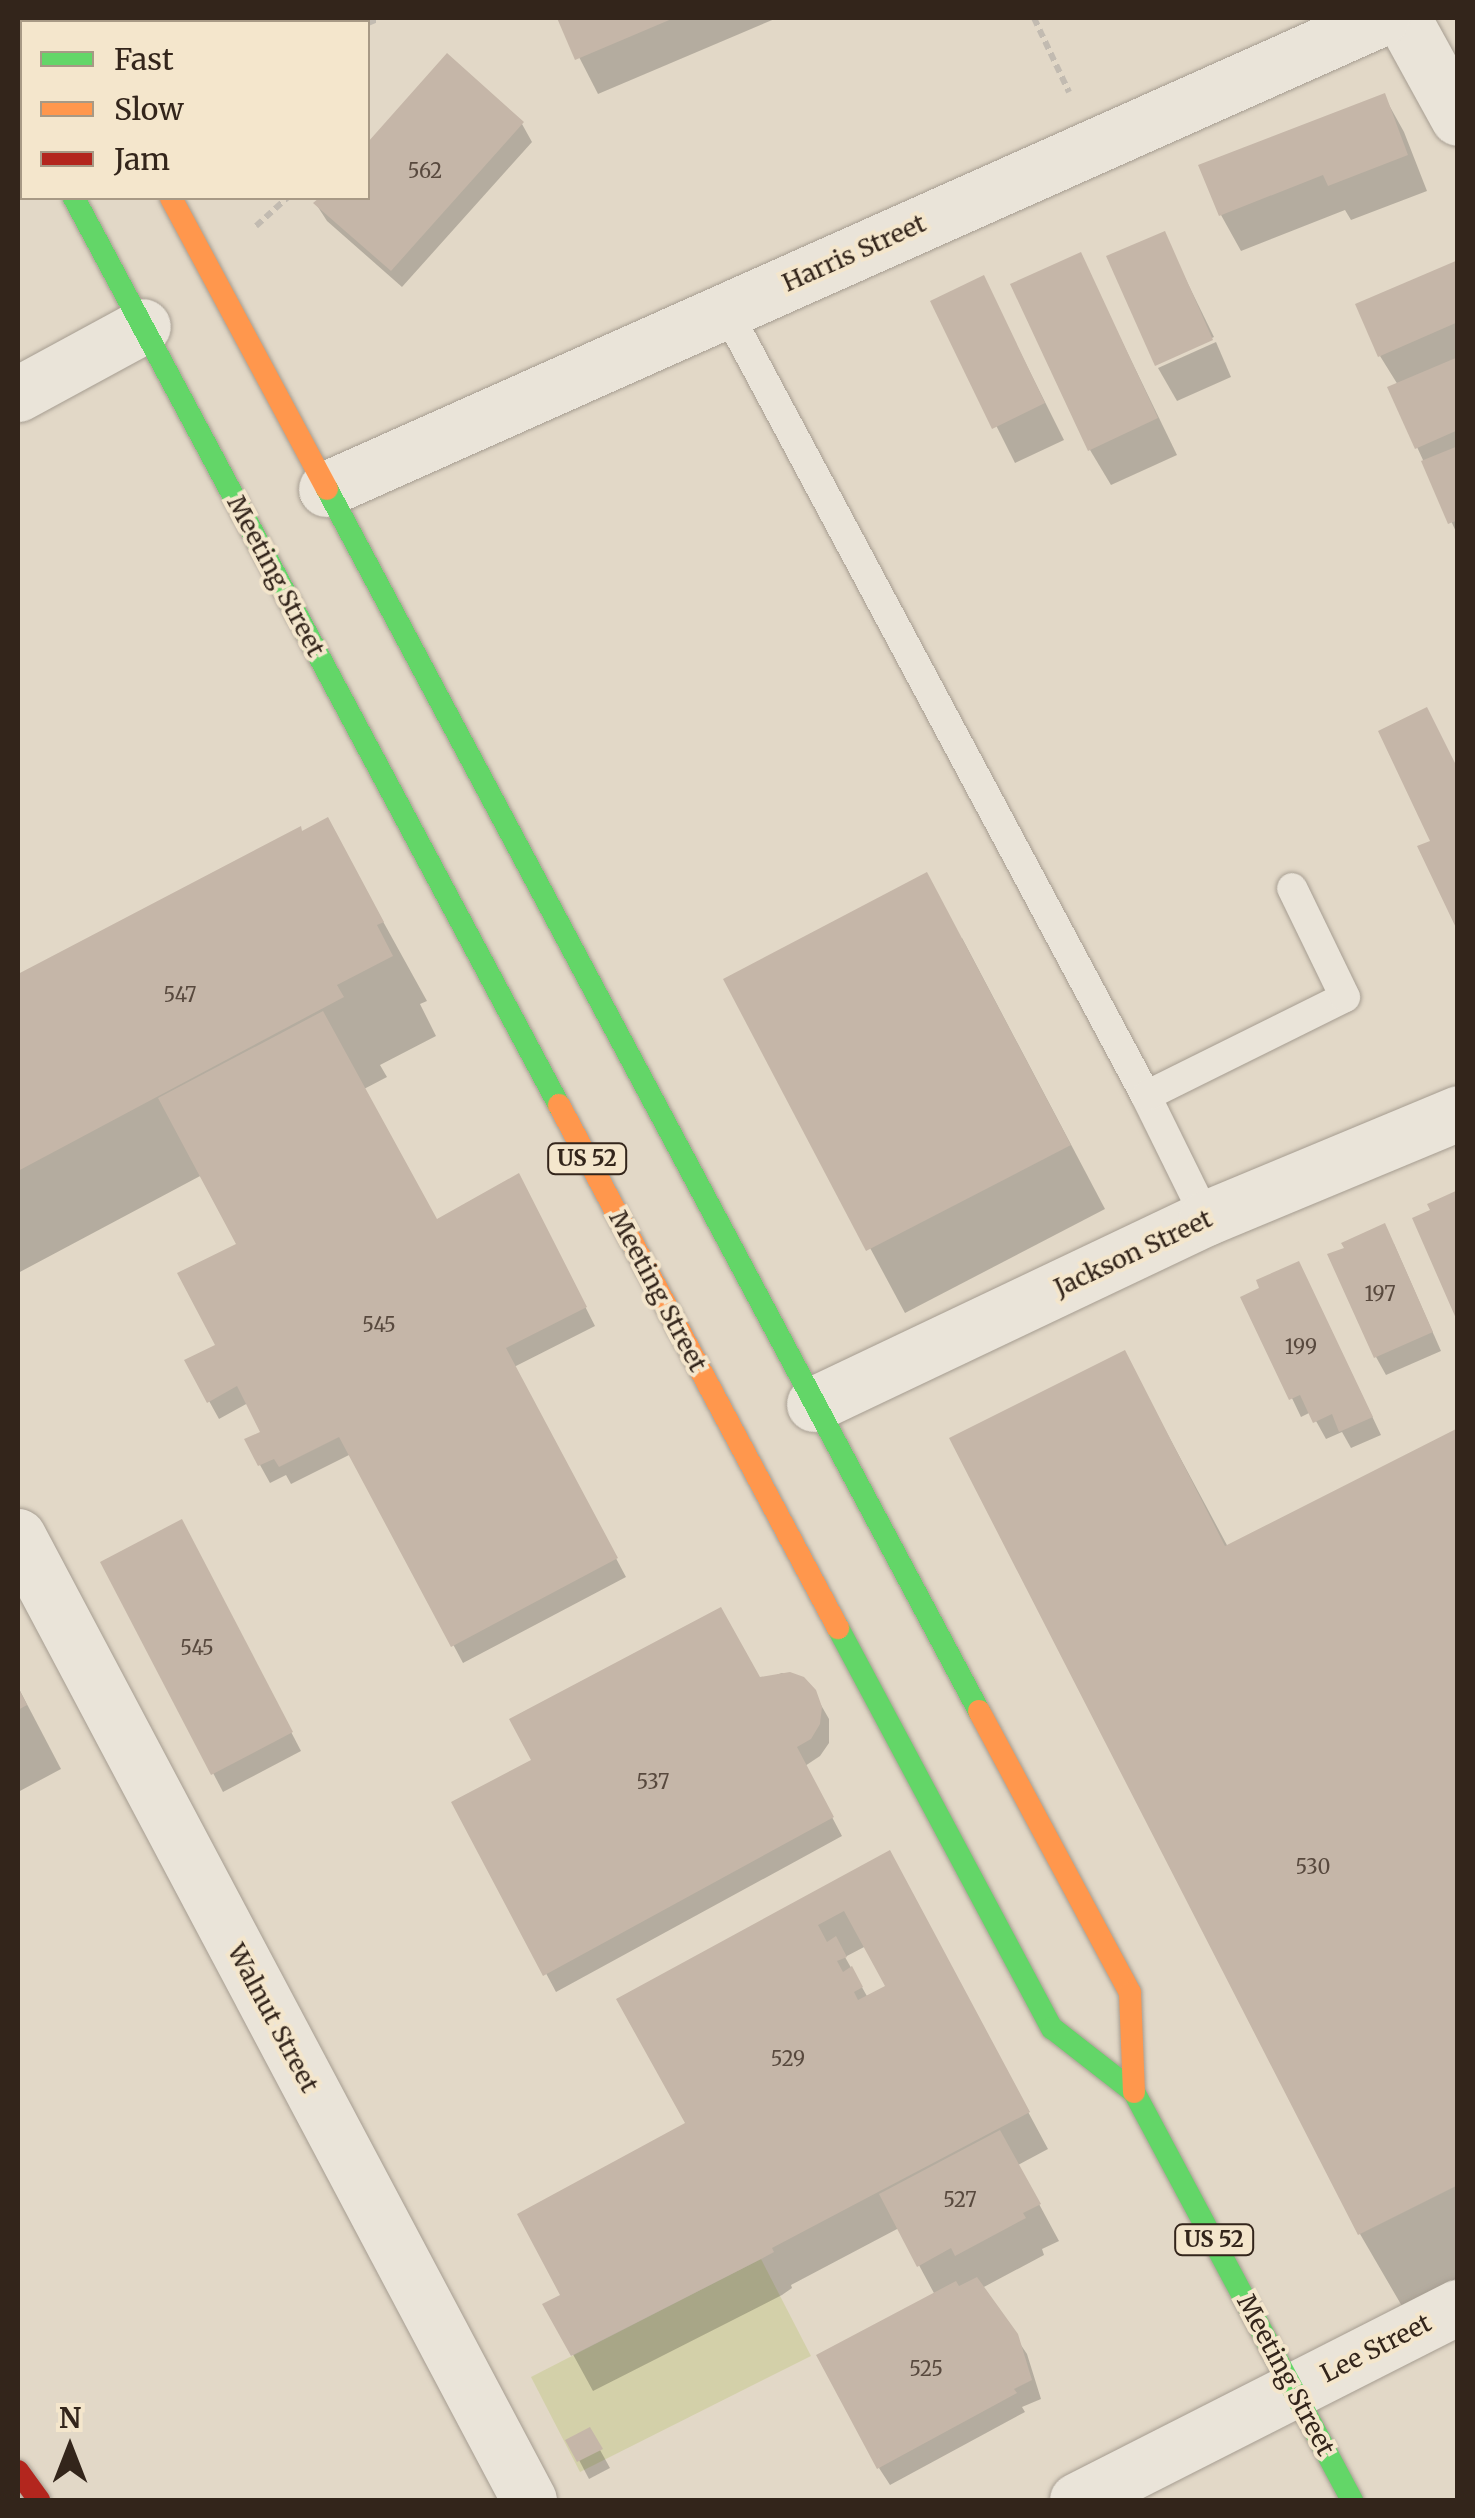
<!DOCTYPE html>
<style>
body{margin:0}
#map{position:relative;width:1475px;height:2518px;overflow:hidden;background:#e2d8c7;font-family:Merriweather,serif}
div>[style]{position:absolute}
.green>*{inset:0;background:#d3d0a9}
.shadow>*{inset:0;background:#0003}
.building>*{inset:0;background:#c5b6a8}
.path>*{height:6px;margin-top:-3px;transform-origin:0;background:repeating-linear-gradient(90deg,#c2bbb1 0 8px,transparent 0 13px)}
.roads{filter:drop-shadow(0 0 2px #a69d91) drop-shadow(0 0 2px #a69d91)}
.lane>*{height:30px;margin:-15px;padding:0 15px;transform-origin:15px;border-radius:15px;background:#eae4d9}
.street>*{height:55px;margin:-27.5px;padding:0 27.5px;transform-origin:27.5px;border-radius:27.5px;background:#eae4d9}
.fast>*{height:22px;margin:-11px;padding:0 11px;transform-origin:11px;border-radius:11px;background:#63d668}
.slow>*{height:22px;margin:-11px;padding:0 11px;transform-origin:11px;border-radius:11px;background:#ff974d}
.jam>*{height:22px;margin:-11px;padding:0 11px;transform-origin:11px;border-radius:11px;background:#b3261e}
span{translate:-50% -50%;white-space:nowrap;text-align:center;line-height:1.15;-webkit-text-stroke:8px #f4e6cc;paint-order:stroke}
.number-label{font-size:20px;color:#58493e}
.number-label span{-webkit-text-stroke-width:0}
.shield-label span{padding:2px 8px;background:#f4e6cc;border:2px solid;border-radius:8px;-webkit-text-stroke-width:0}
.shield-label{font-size:22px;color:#33251b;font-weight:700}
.street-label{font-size:25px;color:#33251b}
.frame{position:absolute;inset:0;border:20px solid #33251b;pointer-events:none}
.legend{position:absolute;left:20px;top:20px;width:350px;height:180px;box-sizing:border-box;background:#f4e6cc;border:2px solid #a79985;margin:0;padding:12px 18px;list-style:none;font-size:30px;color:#33251b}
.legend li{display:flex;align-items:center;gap:20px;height:50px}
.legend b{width:50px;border:2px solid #a79985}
.north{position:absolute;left:20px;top:2398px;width:100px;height:100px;-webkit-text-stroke:8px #f4e6cc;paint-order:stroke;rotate:0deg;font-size:28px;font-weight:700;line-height:40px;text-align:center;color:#33251b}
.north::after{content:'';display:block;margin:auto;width:35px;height:45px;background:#33251b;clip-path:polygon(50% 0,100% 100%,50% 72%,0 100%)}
</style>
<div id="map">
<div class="green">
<i style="clip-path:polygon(761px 2259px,811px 2356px,580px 2472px,531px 2377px)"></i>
</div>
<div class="shadow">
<i style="clip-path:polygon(173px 18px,187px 18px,190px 22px,176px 22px)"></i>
<i style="clip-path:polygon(559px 18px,777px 18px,598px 94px)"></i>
<i style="clip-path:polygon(447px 57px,522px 124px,532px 142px,402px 287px,327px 221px,316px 204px,322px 198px,368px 198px,368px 146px)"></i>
<i style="clip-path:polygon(1384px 96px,1404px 132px,1427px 191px,1351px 220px,1345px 210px,1241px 251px,1221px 215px)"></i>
<i style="clip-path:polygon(1164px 235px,1214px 337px,1157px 363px)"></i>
<i style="clip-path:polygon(1080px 255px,1177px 455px,1111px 485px,1090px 450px)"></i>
<i style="clip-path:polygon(1458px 263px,1458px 536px,1417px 447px,1398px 385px,1380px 356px)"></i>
<i style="clip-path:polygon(983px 278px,1064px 440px,1015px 463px,934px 302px)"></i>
<i style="clip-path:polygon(1216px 342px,1231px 377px,1177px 401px,1158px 368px)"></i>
<i style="clip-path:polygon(327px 820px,427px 1001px,420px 1004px,436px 1036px,380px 1065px,387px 1077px,364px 1089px,436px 1222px,528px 1194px,595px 1326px,514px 1367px,626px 1577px,463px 1663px,351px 1454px,291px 1484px,286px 1475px,270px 1483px,260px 1465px,264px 1433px,248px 1403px,219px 1419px,187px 1361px,218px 1346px,239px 1245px,202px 1175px,18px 1273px,18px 977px,300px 829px,302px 834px)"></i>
<i style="clip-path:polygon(962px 938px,1105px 1209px,905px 1313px,726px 980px)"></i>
<i style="clip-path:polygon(1394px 1244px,1441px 1351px,1386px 1375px,1376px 1357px,1347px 1249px)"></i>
<i style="clip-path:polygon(1308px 1282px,1381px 1435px,1351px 1448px,1342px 1432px,1326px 1439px,1311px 1412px,1301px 1417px,1244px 1298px)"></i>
<i style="clip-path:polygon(1124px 1353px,1228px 1547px,1458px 1431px,1458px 2286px,1406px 2313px,1360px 2234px,953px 1439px)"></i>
<i style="clip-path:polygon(191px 1540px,301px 1751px,223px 1792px,103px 1563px)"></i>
<i style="clip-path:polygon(782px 1673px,809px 1684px,829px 1719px,829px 1743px,820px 1756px,805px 1766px,842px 1836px,556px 1992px,455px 1803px,534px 1761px)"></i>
<i style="clip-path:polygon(18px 1687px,61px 1769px,18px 1792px)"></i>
<i style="clip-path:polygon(evenodd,889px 1853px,1048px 2149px,1018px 2165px,1059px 2241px,1042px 2249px,1044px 2255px,982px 2288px,1027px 2354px,1041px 2399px,1022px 2407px,1025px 2412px,890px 2485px,879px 2468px,935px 2295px,899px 2228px,791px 2285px,792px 2288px,782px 2295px,593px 2391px,546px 2305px,563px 2296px,688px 2124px,620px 2000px,889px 1853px,866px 1946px,888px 1987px,868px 1998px,845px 1957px,866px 1946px)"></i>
<i style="clip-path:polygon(589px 2430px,610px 2468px,589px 2479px,569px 2441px)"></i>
</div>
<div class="building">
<i style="clip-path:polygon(557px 18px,674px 18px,575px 60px)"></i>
<i style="clip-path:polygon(447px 53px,524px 122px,391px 271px,313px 203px,319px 198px,368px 198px,368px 142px)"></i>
<i style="clip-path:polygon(1385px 93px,1408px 155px,1328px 186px,1323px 175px,1219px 216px,1198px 165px)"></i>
<i style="clip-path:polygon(1165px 231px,1213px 340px,1155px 366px,1106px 256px)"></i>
<i style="clip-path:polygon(1081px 252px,1158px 418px,1088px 451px,1010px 284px)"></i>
<i style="clip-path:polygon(1458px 260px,1458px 322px,1378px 357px,1355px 304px)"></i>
<i style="clip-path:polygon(984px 275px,1045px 403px,992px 429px,930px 301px)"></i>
<i style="clip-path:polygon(1458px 357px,1458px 430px,1415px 449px,1387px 387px)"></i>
<i style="clip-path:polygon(1458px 446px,1458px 520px,1448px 524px,1421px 461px)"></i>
<i style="clip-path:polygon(1427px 707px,1458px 769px,1458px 932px,1417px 846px,1430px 841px,1378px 731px)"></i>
<i style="clip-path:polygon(328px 817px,384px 922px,377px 925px,393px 956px,337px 985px,344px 997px,18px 1171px,18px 974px,301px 826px,302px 831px)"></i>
<i style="clip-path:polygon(927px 872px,1071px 1145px,866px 1251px,723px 979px)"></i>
<i style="clip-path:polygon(323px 1011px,437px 1219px,519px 1173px,587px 1307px,506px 1348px,618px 1558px,451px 1647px,339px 1437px,279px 1467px,274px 1459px,258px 1466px,244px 1439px,260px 1432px,237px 1386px,207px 1403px,184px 1360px,215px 1345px,177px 1273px,236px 1244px,158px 1098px)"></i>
<i style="clip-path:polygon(1458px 1190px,1458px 1323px,1412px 1218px,1430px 1210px,1427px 1204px)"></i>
<i style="clip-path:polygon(1385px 1223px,1433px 1332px,1374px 1358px,1327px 1254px,1344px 1248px,1341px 1243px)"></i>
<i style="clip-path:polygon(1299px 1261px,1373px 1417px,1339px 1432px,1332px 1414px,1313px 1423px,1300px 1395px,1289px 1400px,1240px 1297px,1259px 1288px,1256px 1280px)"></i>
<i style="clip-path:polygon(1125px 1350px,1225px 1546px,1458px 1428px,1458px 2185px,1358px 2235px,949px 1438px)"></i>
<i style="clip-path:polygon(182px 1519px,293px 1732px,211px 1775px,100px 1562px)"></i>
<i style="clip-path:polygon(721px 1607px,760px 1677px,790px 1672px,804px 1677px,816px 1690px,822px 1707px,820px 1724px,811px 1739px,797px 1747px,834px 1817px,543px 1976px,451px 1802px,531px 1760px,509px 1719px)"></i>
<i style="clip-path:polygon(18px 1687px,27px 1705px,18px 1710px)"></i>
<i style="clip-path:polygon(evenodd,890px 1850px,1030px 2112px,772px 2248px,774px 2252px,761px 2259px,571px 2356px,542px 2304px,560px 2295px,517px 2214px,685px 2123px,616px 1999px,890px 1850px,844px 1911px,885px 1986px,858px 2000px,854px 1992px,863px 1987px,852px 1966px,843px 1972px,837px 1961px,847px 1957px,836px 1936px,827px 1942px,818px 1925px,844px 1911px)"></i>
<i style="clip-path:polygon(1000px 2130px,1041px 2204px,1023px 2213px,1026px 2218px,955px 2256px,951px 2248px,917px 2267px,879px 2194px)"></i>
<i style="clip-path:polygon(977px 2277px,1018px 2334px,1032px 2380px,1014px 2389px,1017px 2393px,877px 2469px,816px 2355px,956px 2281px,959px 2286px)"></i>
<i style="clip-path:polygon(590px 2427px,603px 2449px,577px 2462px,565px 2440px)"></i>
</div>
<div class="path">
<i style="left:1034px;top:18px;width:82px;rotate:64.7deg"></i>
<i style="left:368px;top:23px;width:13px;rotate:-23deg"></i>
<i style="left:256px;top:226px;width:42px;rotate:-42.1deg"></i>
</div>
<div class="roads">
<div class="lane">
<i style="left:726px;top:310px;width:891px;rotate:61.88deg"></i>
<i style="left:1146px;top:1096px;width:136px;rotate:63.8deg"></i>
<i style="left:1146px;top:1096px;width:222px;rotate:-26.4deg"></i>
<i style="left:1345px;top:997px;width:121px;rotate:-115.9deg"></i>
</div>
<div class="street">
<i style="left:1403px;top:18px;width:114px;rotate:61.2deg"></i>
<i style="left:18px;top:394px;width:142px;rotate:-28.5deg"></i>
<i style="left:326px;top:489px;width:1156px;rotate:-24.04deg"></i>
<i style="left:814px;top:1404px;width:434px;rotate:-25.4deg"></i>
<i style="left:1206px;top:1218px;width:273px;rotate:-22.6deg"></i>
<i style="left:18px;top:1536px;width:1091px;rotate:62.07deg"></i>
<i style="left:1077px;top:2500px;width:427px;rotate:-26.9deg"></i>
</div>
<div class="fast">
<i style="left:18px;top:92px;width:10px;rotate:66deg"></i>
<i style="left:74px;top:198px;width:1029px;rotate:61.87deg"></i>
<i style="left:327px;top:489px;width:1385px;rotate:61.92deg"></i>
<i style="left:838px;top:1628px;width:454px;rotate:61.9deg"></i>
<i style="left:1052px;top:2028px;width:104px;rotate:38deg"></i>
<i style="left:1134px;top:2092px;width:463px;rotate:61.9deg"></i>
</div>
<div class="slow">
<i style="left:171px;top:198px;width:330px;rotate:61.8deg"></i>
<i style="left:559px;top:1105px;width:593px;rotate:61.92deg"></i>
<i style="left:979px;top:1711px;width:320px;rotate:61.8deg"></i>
<i style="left:1130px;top:1993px;width:99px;rotate:87.7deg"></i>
</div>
<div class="jam">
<i style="left:75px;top:18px;width:4px;rotate:63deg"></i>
<i style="left:18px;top:2471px;width:36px;rotate:54deg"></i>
</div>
</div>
<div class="number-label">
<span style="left:425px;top:170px">562</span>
<span style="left:180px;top:994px">547</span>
<span style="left:1380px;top:1293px">197</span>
<span style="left:379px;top:1324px">545</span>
<span style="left:1301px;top:1346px">199</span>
<span style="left:197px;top:1647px">545</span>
<span style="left:653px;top:1781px">537</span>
<span style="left:1313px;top:1866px">530</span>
<span style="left:788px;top:2058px">529</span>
<span style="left:960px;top:2199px">527</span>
<span style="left:926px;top:2368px">525</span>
</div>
<div class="shield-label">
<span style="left:587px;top:1159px">US 52</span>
<span style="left:1214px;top:2240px">US 52</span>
</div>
<div class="street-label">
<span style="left:854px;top:253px;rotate:-24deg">Harris Street</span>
<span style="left:276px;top:576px;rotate:62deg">Meeting Street</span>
<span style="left:1133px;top:1253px;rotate:-25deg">Jackson Street</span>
<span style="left:658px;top:1291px;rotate:62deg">Meeting Street</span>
<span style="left:273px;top:2018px;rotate:62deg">Walnut Street</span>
<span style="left:1376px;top:2348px;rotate:-27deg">Lee Street</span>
<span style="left:1286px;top:2375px;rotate:62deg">Meeting Street</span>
</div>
<div class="frame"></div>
<ul class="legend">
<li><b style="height:12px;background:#63d668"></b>Fast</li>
<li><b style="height:12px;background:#ff974d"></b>Slow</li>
<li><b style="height:12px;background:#b3261e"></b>Jam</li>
</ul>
<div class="north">N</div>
</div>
